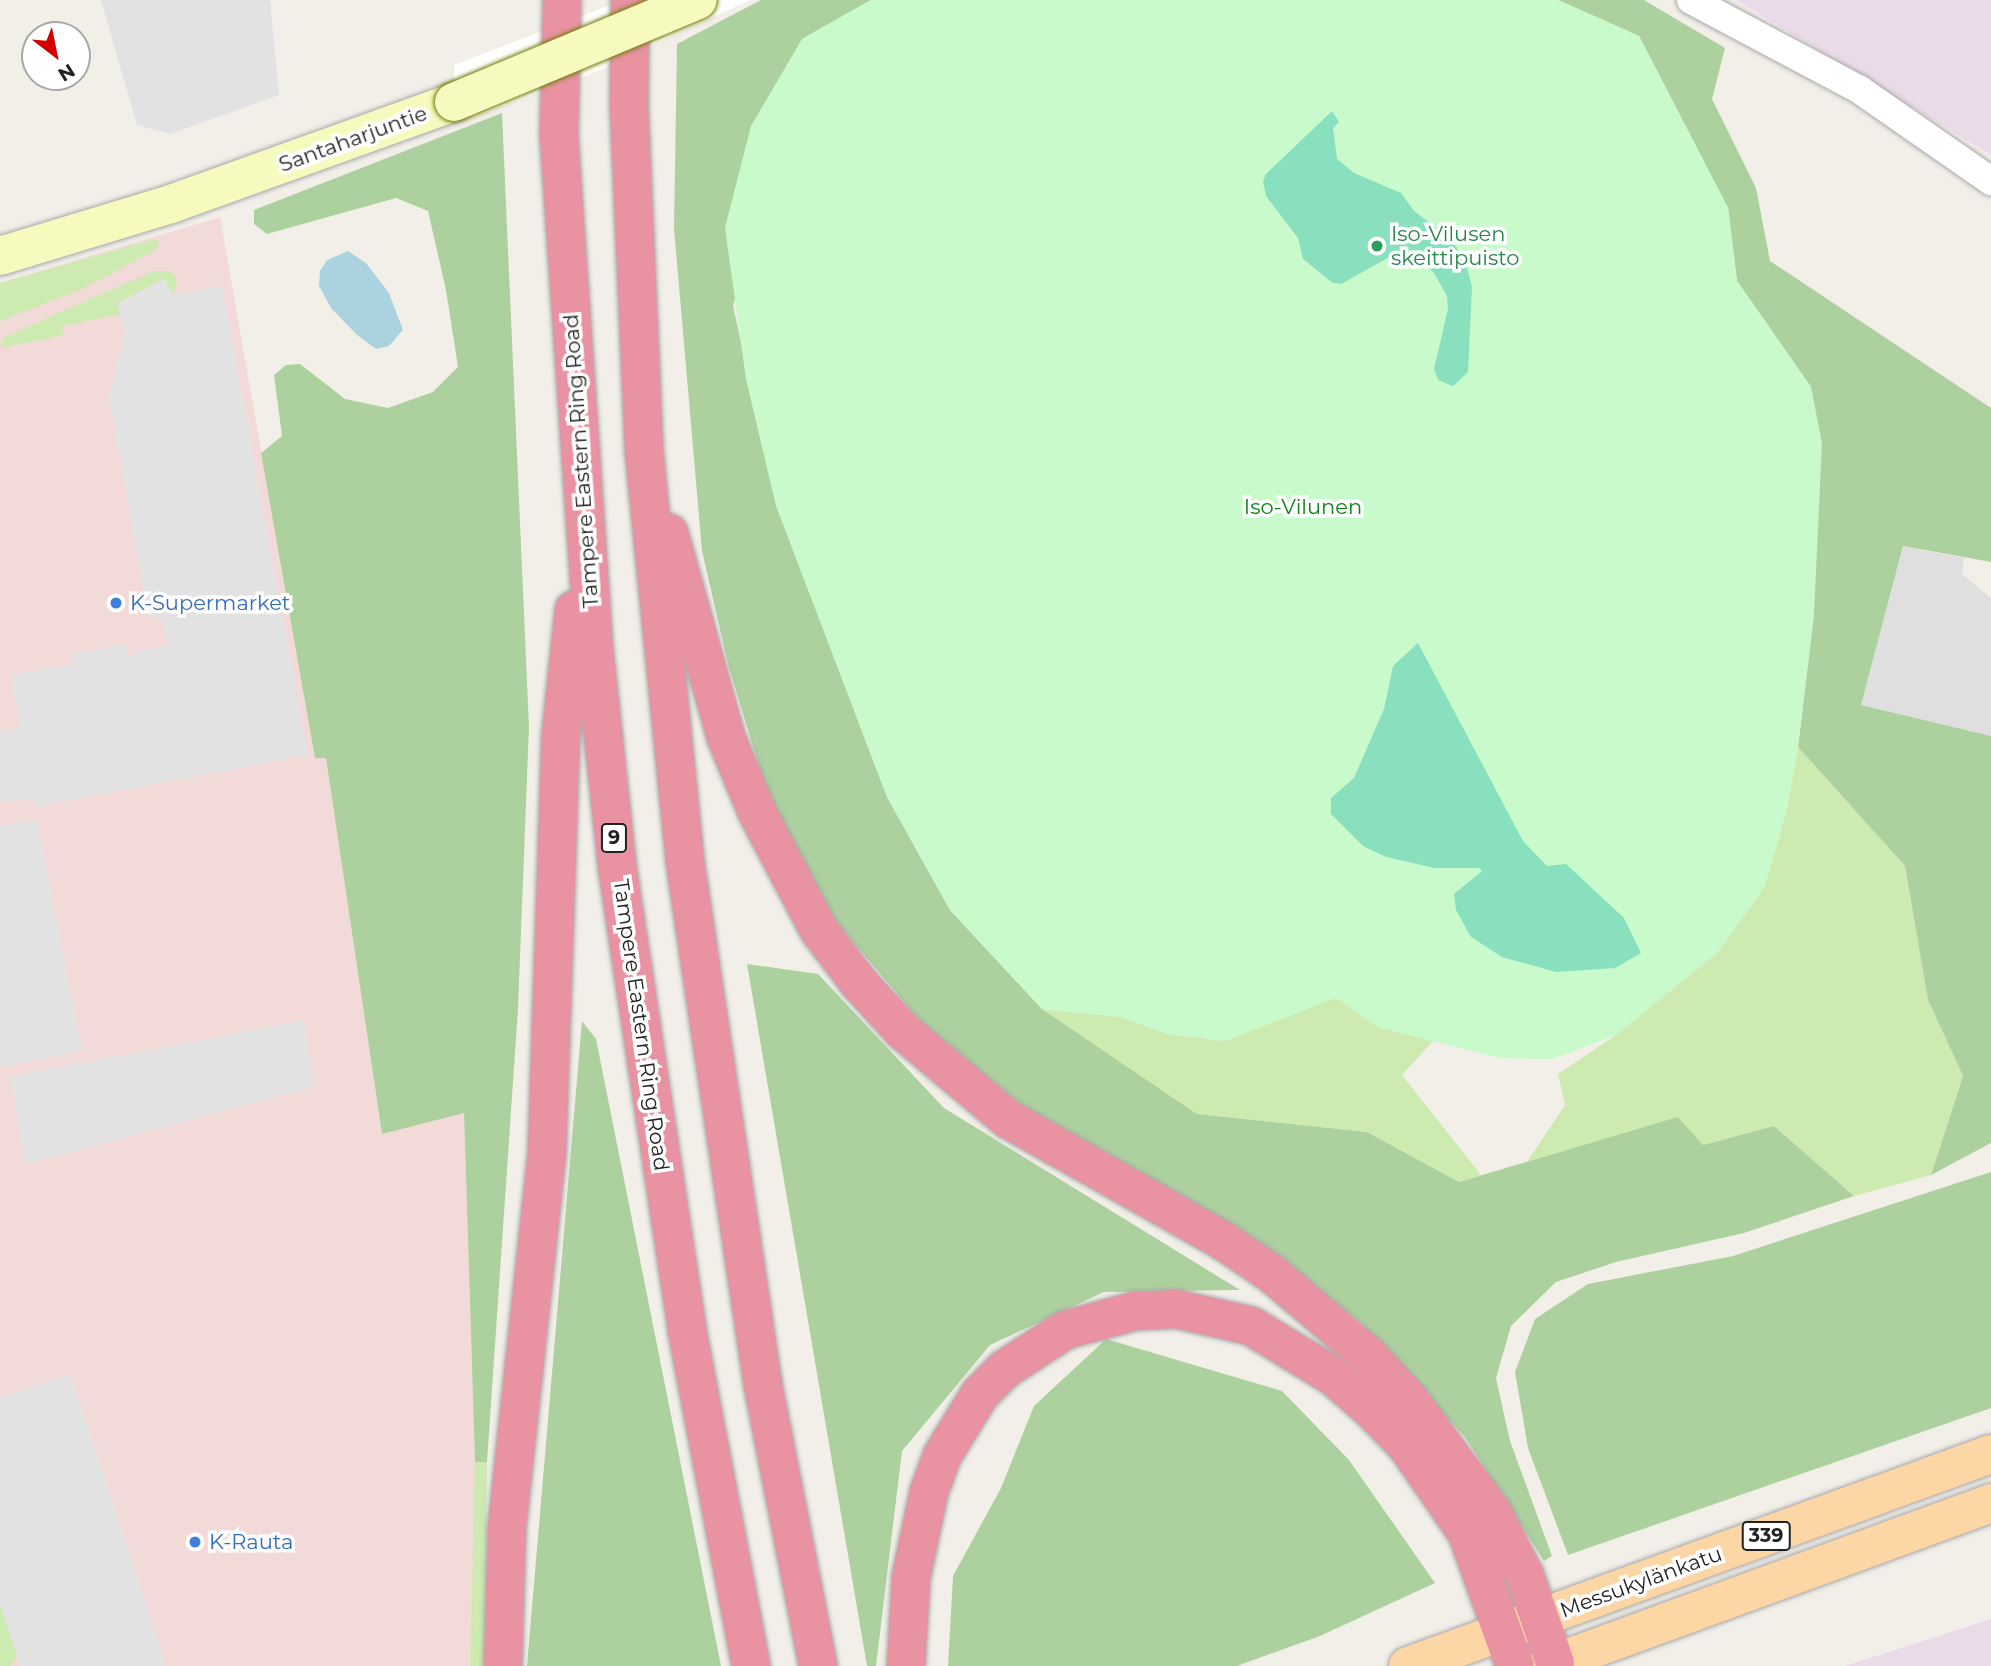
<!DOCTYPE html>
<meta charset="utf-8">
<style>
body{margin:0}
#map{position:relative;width:1991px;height:1666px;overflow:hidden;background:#f2efe9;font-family:Montserrat,sans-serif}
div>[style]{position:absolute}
.residential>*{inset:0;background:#e0dfdf}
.commercial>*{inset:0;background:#f2dad9}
.industrial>*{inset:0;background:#ebdbe8}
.grass>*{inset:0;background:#cdebb0}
.forest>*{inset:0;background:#add19e}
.park>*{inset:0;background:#c8facc}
.pitch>*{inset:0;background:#88e0be}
.parking>*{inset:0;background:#e2e2e2}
.water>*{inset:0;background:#aad3df}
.pier>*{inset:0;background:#fff}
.roads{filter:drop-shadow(0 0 2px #a9a9a9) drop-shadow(0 0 2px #a9a9a9)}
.street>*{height:28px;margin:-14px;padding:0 14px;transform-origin:14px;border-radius:14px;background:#fff}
.secondary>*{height:38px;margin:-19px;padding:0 19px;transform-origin:19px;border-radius:19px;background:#f7fabf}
.primary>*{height:38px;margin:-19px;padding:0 19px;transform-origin:19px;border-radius:19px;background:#fcd6a4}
.highway>*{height:38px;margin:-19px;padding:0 19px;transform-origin:19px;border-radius:19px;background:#e892a2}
.bridges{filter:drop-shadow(0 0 2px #707d05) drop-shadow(0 0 2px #707d05)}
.secondary-bridge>*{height:38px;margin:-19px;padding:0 19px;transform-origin:19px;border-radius:19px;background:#f7fabf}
.dots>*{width:19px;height:19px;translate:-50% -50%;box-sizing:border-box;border:4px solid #fff;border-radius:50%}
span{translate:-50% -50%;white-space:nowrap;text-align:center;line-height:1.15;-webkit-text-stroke:7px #fff;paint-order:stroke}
.shield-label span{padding:2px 5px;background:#fff;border:2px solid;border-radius:5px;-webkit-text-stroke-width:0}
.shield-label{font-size:19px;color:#222;font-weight:700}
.street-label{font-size:21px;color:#222}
.leisure-label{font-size:21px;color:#27864d}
.left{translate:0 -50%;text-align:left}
.park-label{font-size:21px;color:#0c8416}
.shop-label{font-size:21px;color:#366cbe}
.north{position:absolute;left:21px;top:21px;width:70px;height:70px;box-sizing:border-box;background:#fff;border:2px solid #a7a7a7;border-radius:50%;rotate:148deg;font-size:19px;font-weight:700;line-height:28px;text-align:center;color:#222}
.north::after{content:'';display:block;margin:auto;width:24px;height:32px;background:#d40000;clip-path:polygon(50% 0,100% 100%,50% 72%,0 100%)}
</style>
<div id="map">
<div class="residential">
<i style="clip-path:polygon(1903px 546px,1964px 558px,1962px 574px,1991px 598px,1991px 736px,1861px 705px)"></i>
</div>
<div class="commercial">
<i style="clip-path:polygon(220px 217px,315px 757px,326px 757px,382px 1133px,464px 1112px,475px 1462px,474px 1666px,0 1666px,0 283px)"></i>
</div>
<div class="industrial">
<i style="clip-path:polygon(1736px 0,1991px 0,1991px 155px)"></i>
<i style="clip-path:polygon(1991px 1619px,1991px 1666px,1845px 1666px)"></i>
</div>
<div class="grass">
<i style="clip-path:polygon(155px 239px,160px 244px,154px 251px,80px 290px,0 321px,0 283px)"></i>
<i style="clip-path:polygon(154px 271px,170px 271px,175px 276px,177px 284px,173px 295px,164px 279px,118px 303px,120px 314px,62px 326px,64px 335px,0 348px,4px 337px)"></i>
<i style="clip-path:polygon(1798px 747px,1905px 866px,1928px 1000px,1963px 1076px,1931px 1175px,1854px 1196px,1774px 1126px,1703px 1145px,1678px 1118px,1527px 1162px,1565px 1105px,1558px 1074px,1616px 1035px,1718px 952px,1765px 886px,1787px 809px)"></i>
<i style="clip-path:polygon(1336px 997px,1378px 1027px,1433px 1041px,1402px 1075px,1481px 1175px,1459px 1182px,1367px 1132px,1197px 1114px,1042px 1009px,1121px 1017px,1168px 1034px,1225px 1041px)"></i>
<i style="clip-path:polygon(475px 1462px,487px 1462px,485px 1666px,470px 1666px)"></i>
<i style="clip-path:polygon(0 1603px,17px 1656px,11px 1666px,0 1666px)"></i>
</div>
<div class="forest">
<i style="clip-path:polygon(761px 0,871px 0,802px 39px,733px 306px,777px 506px,887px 797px,950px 910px,1042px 1009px,1197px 1114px,1367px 1132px,1459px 1182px,1678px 1117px,1703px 1145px,1774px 1126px,1854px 1196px,1744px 1233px,1616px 1262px,1556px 1282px,1511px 1326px,1496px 1378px,1510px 1441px,1552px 1556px,1544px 1561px,1465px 1437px,1359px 1321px,1203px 1211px,1059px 1129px,950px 1056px,833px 918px,766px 789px,728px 664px,702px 551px,674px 228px,677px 44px)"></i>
<i style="clip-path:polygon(1558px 0,1644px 0,1725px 48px,1712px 99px,1756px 188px,1770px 261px,1991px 408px,1991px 562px,1903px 546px,1861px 705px,1991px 736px,1991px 1143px,1931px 1175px,1963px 1076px,1928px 1000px,1905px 866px,1798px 747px,1814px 614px,1811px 387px,1737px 281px,1728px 208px,1639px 36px)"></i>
<i style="clip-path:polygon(502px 113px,529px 727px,518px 1009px,487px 1462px,475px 1462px,464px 1113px,382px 1134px,326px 758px,315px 758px,261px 453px,282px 436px,274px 375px,286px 365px,300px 364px,345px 399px,388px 408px,433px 392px,458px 367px,446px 290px,428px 211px,396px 198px,267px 234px,254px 224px,254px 210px)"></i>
<i style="clip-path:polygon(747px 964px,818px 974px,944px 1108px,1240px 1290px,1104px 1292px,990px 1345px,902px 1451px,876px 1666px,867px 1666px)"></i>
<i style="clip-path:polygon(582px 1021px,596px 1039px,721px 1666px,527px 1666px)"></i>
<i style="clip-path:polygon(1991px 1172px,1991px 1408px,1568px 1555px,1528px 1448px,1515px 1372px,1535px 1319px,1588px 1284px,1733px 1256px)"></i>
<i style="clip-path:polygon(1106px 1339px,1282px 1391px,1349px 1460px,1435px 1583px,1320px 1636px,1237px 1666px,948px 1666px,953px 1576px,1001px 1488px,1034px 1406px)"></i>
</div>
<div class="park">
<i style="clip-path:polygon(871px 0,1558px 0,1639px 36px,1728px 208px,1737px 281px,1811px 387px,1822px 443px,1814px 614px,1798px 747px,1787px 809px,1765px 886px,1718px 952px,1616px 1035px,1552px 1059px,1500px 1058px,1378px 1027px,1336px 998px,1225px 1041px,1168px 1034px,1121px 1017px,1042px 1009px,950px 910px,887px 797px,776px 506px,746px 379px,725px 228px,751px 126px,802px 39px)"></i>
</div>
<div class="pitch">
<i style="clip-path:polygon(1332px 111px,1339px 122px,1333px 128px,1337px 159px,1354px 173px,1401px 193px,1414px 211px,1451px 239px,1465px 260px,1472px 287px,1468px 372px,1453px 386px,1438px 380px,1434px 369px,1448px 309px,1447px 296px,1434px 273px,1425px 264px,1393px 255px,1341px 284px,1333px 283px,1303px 259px,1298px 238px,1266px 196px,1263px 181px,1266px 174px)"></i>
<i style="clip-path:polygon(1418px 643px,1523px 841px,1547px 866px,1566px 864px,1624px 918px,1641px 953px,1615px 968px,1556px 972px,1502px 957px,1471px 937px,1456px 910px,1454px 894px,1482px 871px,1479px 868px,1435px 868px,1386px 857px,1363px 846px,1331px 814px,1331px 798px,1354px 778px,1384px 709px,1393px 666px)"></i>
</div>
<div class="parking">
<i style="clip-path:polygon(101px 0,270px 0,279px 95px,170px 134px,137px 125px)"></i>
<i style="clip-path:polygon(165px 279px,173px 295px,222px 286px,308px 755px,34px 807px,32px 798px,0 803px,0 731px,20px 727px,11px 675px,67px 665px,75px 669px,72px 654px,126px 644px,129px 659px,138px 651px,168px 645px,162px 616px,149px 619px,109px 396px,125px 331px,117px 303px)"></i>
<i style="clip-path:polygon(37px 819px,82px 1051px,0 1067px,0 826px)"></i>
<i style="clip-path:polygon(304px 1020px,313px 1087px,26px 1164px,10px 1077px)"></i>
<i style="clip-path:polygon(71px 1374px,166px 1666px,20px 1666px,0 1603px,0 1398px)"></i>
</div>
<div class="water">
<i style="clip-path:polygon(348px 251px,366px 263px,389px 293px,403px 330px,389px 346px,376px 349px,357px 335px,331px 308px,319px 286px,320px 271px,327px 260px)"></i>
</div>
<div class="pier">
<i style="clip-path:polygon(623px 0,750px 0,593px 73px,454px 124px,454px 65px)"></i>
</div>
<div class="roads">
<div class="street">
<i style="left:1691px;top:0;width:191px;rotate:28deg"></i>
<i style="left:1860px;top:90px;width:160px;rotate:34.8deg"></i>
</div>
<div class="secondary">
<i style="left:0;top:256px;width:179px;rotate:-16.9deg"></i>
<i style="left:171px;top:204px;width:301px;rotate:-19.8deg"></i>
</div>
<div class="primary">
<i style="left:1408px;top:1666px;width:620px;rotate:-19.98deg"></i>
<i style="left:1546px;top:1666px;width:474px;rotate:-20.1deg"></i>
</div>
<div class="highway">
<i style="left:562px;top:0;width:136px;rotate:91.3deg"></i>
<i style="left:559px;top:136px;width:514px;rotate:86.1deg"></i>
<i style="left:594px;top:649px;width:224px;rotate:83.9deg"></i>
<i style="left:618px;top:872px;width:463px;rotate:81.4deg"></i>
<i style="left:687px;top:1330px;width:342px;rotate:79.2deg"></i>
<i style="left:630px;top:0;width:105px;rotate:90.5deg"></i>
<i style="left:629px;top:105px;width:345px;rotate:87.5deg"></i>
<i style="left:644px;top:450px;width:413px;rotate:84.3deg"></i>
<i style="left:685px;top:861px;width:530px;rotate:81.53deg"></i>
<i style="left:763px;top:1385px;width:286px;rotate:78.9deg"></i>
<i style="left:669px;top:533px;width:212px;rotate:74.4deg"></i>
<i style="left:726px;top:737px;width:81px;rotate:67.5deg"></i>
<i style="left:757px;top:812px;width:133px;rotate:62.3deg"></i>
<i style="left:819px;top:930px;width:68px;rotate:52.8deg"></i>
<i style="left:860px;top:984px;width:64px;rotate:47.5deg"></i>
<i style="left:903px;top:1031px;width:137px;rotate:40deg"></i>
<i style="left:1008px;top:1119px;width:246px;rotate:29.5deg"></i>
<i style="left:1222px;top:1240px;width:59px;rotate:34deg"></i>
<i style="left:1271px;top:1273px;width:130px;rotate:40.3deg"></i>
<i style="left:1370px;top:1357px;width:62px;rotate:47.6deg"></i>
<i style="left:1412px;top:1403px;width:137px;rotate:53.6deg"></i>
<i style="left:1493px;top:1513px;width:71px;rotate:63.1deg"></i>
<i style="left:1525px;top:1576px;width:92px;rotate:71deg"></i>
<i style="left:503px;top:1666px;width:139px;rotate:-88.4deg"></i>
<i style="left:507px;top:1527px;width:378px;rotate:-83.9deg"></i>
<i style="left:547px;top:1151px;width:417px;rotate:-88.1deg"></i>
<i style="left:561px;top:734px;width:125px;rotate:-84deg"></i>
<i style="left:906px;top:1666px;width:88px;rotate:-86.7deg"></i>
<i style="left:911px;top:1578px;width:88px;rotate:-78.2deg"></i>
<i style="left:929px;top:1492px;width:38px;rotate:-70deg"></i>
<i style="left:942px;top:1456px;width:73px;rotate:-58.5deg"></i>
<i style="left:980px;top:1394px;width:35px;rotate:-45deg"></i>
<i style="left:1005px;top:1369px;width:72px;rotate:-33deg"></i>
<i style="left:1065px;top:1330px;width:73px;rotate:-15.2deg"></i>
<i style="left:1135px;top:1311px;width:41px;rotate:-2.8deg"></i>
<i style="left:1176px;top:1309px;width:77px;rotate:12.8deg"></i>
<i style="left:1251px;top:1326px;width:96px;rotate:31.4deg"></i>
<i style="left:1333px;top:1376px;width:52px;rotate:41.1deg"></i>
<i style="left:1372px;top:1410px;width:50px;rotate:45.8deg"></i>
<i style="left:1407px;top:1446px;width:106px;rotate:55.4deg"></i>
<i style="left:1467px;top:1533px;width:141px;rotate:70.2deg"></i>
</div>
</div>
<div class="bridges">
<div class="secondary-bridge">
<i style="left:454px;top:102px;width:264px;rotate:-22.7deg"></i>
</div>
</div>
<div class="dots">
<i style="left:1377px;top:246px;background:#2e9e5b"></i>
<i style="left:116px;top:603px;background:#3f7fe0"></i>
<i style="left:195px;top:1542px;background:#3f7fe0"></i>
</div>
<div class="shield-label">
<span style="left:614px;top:838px">9</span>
<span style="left:1766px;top:1536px">339</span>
</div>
<div class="street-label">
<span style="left:353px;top:139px;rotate:-20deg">Santaharjuntie</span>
<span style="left:581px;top:461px;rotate:-94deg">Tampere Eastern Ring Road</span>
<span style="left:641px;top:1025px;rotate:82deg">Tampere Eastern Ring Road</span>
<span style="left:1641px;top:1582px;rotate:-20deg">Messukylänkatu</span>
</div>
<div class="leisure-label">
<span class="left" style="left:1391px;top:246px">Iso-Vilusen<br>skeittipuisto</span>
</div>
<div class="park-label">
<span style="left:1303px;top:507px">Iso-Vilunen</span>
</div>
<div class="shop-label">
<span class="left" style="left:130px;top:603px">K-Supermarket</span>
<span class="left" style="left:209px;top:1542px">K-Rauta</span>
</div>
<div class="north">N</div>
</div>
